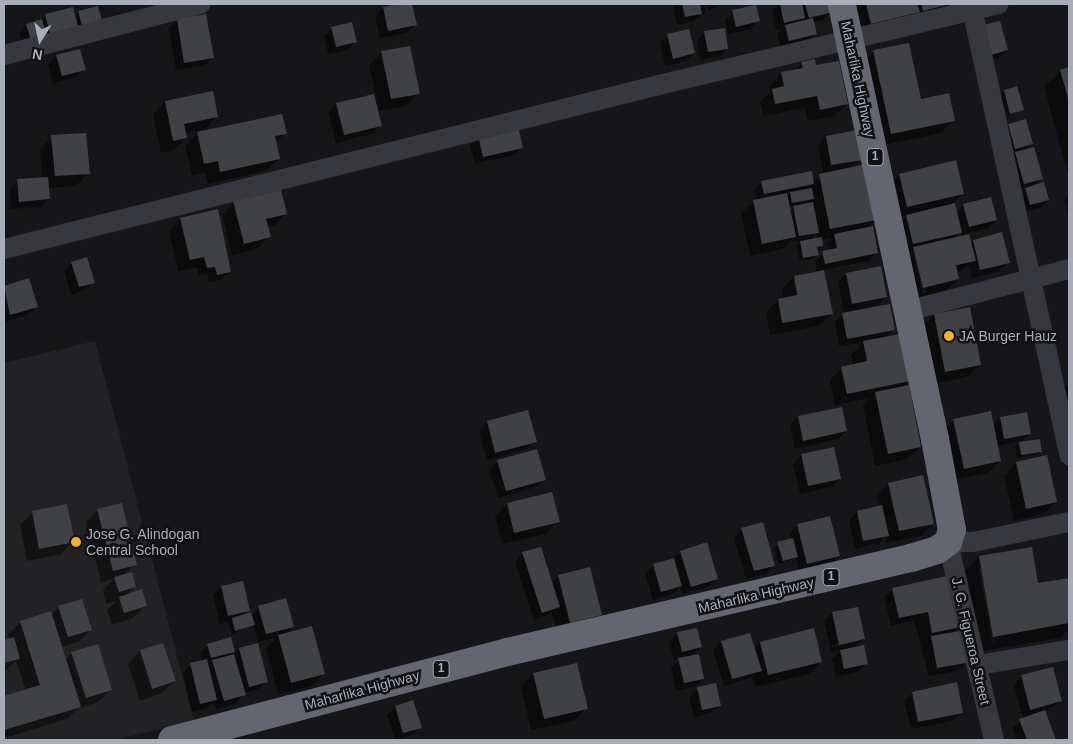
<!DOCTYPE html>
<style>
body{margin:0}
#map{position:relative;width:1073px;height:744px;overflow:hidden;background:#161618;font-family:Arial,sans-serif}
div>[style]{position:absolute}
.built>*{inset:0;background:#222225}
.shadow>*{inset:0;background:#0007}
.building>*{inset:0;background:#404145}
.street>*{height:20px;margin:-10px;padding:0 10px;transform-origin:10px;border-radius:10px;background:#37383d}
.highway>*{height:28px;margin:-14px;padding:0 14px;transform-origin:14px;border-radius:14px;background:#63666e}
.dots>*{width:14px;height:14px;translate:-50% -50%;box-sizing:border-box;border:2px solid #111113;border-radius:50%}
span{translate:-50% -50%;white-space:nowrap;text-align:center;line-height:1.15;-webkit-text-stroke:5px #111113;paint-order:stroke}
.shield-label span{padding:1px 4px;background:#111113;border:1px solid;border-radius:4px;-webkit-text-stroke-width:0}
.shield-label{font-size:12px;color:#a8adb8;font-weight:700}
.street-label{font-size:14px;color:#a8adb8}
.poi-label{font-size:14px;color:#a8adb8}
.left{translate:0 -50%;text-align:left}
.frame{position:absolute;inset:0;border:5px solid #a8adb8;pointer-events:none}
.north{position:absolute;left:15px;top:15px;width:50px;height:50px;-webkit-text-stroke:4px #111113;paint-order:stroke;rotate:190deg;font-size:14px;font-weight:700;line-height:20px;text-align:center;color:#a8adb8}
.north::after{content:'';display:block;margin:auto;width:18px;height:22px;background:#a8adb8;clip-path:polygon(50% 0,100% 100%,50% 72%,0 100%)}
</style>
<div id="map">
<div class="built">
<i style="clip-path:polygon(95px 341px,194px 721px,114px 740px,4px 740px,4px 363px)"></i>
</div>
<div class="shadow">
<i style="clip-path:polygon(411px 4px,415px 25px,407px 33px,380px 38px,375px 16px,383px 8px)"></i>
<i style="clip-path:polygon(673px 4px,704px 4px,706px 12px,693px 21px,677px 25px)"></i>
<i style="clip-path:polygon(706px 4px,718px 4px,719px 6px,708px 11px)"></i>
<i style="clip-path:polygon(779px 4px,829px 4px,831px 12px,823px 20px,813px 22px,815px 34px,807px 42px,781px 48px,777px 34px,783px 29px,776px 30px,772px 11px)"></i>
<i style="clip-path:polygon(851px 4px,949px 4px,941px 12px,859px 36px)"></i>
<i style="clip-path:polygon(733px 11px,759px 21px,750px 29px,728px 35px,725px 20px)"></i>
<i style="clip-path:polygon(79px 12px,101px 23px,25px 53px,19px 33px,27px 25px,39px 22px,46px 15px,74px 17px)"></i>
<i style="clip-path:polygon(177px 20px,213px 57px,204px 66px,176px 70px,169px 28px)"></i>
<i style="clip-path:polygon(983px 27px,1007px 50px,999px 58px,983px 62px)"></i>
<i style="clip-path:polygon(332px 28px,356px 41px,348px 50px,328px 54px,324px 36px)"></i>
<i style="clip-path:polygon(705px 32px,727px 49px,719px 57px,700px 60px,697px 40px)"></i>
<i style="clip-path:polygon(668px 35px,694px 53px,686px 61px,665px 66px,660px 43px)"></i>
<i style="clip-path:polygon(79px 50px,85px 69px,76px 77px,53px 84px,48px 64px,56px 56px)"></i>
<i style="clip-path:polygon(874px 51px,920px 101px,953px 121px,941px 133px,879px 146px,862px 63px)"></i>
<i style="clip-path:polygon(382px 52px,418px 93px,406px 106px,377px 111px,380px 126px,372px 134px,336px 143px,328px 112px,336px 104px,373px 95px,377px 101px,369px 65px)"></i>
<i style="clip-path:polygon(802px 63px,815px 67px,847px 104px,835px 116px,808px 121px,805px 108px,763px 116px,760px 102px,770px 92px,769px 86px,782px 73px,794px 71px)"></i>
<i style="clip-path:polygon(1069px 68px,1069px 178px,1044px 87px,1061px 71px)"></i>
<i style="clip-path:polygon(1016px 87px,1022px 110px,1007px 117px,1000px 94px)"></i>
<i style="clip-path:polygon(165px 102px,217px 116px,205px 129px,185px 133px,186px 138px,173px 150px,161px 153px,153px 115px)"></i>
<i style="clip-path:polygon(1009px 125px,1031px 143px,1023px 151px,1041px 178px,1032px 187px,1048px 200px,1040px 208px,1022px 213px,1017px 197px,1026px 188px,1016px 191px,1007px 162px,1015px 154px,1007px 156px,1001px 133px)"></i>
<i style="clip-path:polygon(197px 133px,285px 133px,275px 144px,278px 159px,266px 171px,208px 184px,205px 172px,192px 175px,185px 146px)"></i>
<i style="clip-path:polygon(52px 137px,88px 173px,76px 186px,48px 188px,49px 199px,41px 207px,11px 209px,10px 189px,18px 181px,42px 179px,40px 149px)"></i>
<i style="clip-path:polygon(478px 137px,522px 147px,514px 155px,475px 164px,470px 145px)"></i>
<i style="clip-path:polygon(evenodd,826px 137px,861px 159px,852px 168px,876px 219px,867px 228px,877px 252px,869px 261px,823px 270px,831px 314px,819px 326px,770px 335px,766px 312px,778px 300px,784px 299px,782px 289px,794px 277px,817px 273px,815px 261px,828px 251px,826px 243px,831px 238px,821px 240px,822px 246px,814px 258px,800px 261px,796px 246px,801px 242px,790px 241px,783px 249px,750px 256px,741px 213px,756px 200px,754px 190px,762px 182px,813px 181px,823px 174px,818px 145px,826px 137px,796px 205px,790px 211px,789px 206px,796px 205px,826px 137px,816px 234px,817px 239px,809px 241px,816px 234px)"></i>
<i style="clip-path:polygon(evenodd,899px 175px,963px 194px,951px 205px,956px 213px,963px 205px,996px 220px,988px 228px,968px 233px,970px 244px,974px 241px,1009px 263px,1000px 271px,972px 278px,969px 265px,956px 274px,958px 279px,945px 291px,911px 299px,894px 228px,906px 216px,894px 219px,887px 187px,899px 175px,960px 233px,961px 237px,954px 239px,960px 233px,899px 175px,914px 255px,917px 255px,926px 293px,923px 294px,914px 255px)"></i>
<i style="clip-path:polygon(1069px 194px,1069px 215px,1068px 216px,1064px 200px)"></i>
<i style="clip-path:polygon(234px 202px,286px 213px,274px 226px,267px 227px,269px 237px,257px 249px,232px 255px,222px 215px)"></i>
<i style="clip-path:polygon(181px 219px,230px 272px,221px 280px,209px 282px,207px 274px,199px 276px,197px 267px,178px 272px,169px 231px)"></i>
<i style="clip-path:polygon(72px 263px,93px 282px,85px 290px,71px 295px,64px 271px)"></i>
<i style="clip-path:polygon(846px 274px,886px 297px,877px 305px,844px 312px,838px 282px)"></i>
<i style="clip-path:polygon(28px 280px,36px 307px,28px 315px,4px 322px,4px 287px)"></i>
<i style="clip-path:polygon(843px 314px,893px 330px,885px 338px,909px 380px,902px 388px,920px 447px,907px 459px,875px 466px,863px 405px,870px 398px,835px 405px,830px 380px,842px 368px,853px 365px,851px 355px,864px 342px,839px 346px,835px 322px)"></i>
<i style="clip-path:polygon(934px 315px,980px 365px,967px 377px,933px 384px,922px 327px)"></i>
<i style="clip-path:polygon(1069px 386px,1069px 411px,1063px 387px)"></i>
<i style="clip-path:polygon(841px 408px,846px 431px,838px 439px,795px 449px,790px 425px,798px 417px)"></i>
<i style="clip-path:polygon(527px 412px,535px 441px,527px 449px,487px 460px,479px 431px,487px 422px)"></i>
<i style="clip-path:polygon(1000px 418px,1030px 433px,1019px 444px,1039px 440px,1041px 451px,1037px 455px,1017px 458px,1015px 447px,1021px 441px,997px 446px,1000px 461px,987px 473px,952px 480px,941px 433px,954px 420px,992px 426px)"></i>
<i style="clip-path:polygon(833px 448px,840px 478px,832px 487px,800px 494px,793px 464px,801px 455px)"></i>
<i style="clip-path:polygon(498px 461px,544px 479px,536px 487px,498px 498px,489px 470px)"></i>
<i style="clip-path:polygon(1016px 463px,1056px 502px,1044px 514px,1014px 521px,1004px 476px)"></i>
<i style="clip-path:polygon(888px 484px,933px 523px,921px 536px,886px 543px,885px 537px,879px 543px,855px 549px,849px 520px,857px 512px,879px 507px,876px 496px)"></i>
<i style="clip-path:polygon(507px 504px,558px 521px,546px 534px,502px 544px,495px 516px)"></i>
<i style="clip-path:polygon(66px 506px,73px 541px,61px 554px,27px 561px,20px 525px,32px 513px)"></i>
<i style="clip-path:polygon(98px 510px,135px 564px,124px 575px,135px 587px,126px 595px,146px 605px,133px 618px,112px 625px,107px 610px,116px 601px,106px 604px,103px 590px,114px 579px,101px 582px,86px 522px)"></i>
<i style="clip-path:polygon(798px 525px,839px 556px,831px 564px,799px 572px,796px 558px,779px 564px,774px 547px,791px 539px,790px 533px)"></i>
<i style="clip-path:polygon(742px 529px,774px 565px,766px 574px,746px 579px,734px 538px)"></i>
<i style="clip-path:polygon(evenodd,1031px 548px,1037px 584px,1069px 579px,1069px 629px,1060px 638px,977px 652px,963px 573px,979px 557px,1031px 548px,979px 568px,982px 568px,995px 643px,993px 643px,979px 568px)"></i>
<i style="clip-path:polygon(681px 552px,717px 578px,709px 586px,683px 594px,680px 587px,673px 594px,653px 600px,645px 574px,653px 566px,672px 560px)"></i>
<i style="clip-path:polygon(523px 553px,551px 584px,558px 576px,601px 615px,588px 627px,558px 635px,552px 613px,534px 620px,515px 562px)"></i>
<i style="clip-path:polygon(221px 587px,249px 611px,244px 615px,251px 615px,259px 607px,293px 627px,286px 634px,324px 674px,311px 686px,278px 695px,266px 648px,277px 637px,258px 642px,253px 625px,232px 634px,228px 622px,220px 624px,213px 595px)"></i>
<i style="clip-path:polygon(892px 589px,960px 627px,953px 633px,965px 663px,957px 671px,929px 676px,914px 620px,891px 626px,884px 597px)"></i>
<i style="clip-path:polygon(59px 607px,91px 630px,78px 642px,61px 647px,65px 660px,72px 653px,111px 690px,98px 702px,77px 709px,67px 719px,4px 738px,4px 698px,26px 691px,16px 661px,4px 672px,4px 641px,10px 639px,8px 634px,21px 622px,51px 615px)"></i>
<i style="clip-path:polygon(evenodd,832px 613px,864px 639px,853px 649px,866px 664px,858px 672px,836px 677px,832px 659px,842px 650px,831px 652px,824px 621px,832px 613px,856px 640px,856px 642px,833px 647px,832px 645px,856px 640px)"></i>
<i style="clip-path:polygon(678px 634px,701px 647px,690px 657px,703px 679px,695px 687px,676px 691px,671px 668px,681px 658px,674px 660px,669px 642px)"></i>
<i style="clip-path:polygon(749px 634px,754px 649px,760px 643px,821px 662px,809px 674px,756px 687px,753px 677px,724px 686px,713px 650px,721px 642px)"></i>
<i style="clip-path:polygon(230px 639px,234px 654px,239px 649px,267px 681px,258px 689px,244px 693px,236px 703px,216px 709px,214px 702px,207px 708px,192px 712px,183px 673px,191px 664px,202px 662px,200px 653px,208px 645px)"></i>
<i style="clip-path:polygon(163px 644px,175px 681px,162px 693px,140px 701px,128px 664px,140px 651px)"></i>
<i style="clip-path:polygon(533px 674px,586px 708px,574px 721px,531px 730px,521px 686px)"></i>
<i style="clip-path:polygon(1022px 676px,1061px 701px,1045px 711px,1055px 740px,1016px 740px,1012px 728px,1023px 719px,1014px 685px)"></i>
<i style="clip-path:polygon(698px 689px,720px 705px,711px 713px,694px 717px,689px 697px)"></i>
<i style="clip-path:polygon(913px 693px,962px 712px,953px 721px,911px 729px,904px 701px)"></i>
<i style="clip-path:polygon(412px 702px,420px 727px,412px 735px,395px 740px,387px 715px,395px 707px)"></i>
</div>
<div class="building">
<i style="clip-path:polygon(400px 4px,412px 4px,417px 25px,388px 31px,383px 7px)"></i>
<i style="clip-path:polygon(682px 4px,700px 4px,702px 14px,685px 17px)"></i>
<i style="clip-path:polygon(780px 4px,802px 4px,805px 18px,784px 23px)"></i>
<i style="clip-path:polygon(805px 4px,831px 4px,833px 12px,809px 18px)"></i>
<i style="clip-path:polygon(866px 4px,917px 4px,920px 12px,871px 24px)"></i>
<i style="clip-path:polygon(921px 4px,951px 4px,923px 11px)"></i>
<i style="clip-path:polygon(756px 5px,760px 21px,736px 27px,732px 10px)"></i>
<i style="clip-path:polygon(98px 6px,103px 24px,83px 29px,78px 11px)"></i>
<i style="clip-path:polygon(73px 7px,79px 30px,51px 38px,45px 14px)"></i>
<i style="clip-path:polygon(206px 14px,214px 58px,184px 63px,177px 19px)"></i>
<i style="clip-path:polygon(813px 18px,817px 34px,789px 41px,785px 25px)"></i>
<i style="clip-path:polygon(42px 19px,48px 42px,33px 46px,26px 24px)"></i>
<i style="clip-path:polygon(1000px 21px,1008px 50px,991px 55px,983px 25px)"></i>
<i style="clip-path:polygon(352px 22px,357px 42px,336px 47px,331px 27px)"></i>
<i style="clip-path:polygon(725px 28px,728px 49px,708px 52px,704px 31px)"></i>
<i style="clip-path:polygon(689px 29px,695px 53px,673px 59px,667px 34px)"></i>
<i style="clip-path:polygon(909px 43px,921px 99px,949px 93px,955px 121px,891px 134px,873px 50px)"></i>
<i style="clip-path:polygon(410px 46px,420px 94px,391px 99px,381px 51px)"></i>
<i style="clip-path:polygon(80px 49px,86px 70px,62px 76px,56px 55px)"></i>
<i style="clip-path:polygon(815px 59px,816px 65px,839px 61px,848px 104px,820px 110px,817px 96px,775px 104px,772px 89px,784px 86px,781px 72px,803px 68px,801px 62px)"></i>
<i style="clip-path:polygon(1069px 67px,1069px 102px,1060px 70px)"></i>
<i style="clip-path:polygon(1017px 86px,1024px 110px,1010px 114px,1004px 90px)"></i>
<i style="clip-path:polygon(213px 91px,218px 117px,184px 124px,187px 138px,173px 141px,165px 101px)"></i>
<i style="clip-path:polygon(374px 94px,382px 126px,344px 135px,336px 103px)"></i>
<i style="clip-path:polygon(282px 114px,287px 134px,275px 136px,280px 159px,220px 172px,218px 161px,204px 164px,197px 132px)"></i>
<i style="clip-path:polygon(1026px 119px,1033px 144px,1015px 149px,1008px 124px)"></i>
<i style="clip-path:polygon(518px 126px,523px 148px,483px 157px,478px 135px)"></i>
<i style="clip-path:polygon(857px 130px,863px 160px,831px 165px,826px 136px)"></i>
<i style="clip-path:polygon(86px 133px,90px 174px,55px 176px,51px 135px)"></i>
<i style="clip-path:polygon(1034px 147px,1043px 179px,1024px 184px,1015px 152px)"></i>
<i style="clip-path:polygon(956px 160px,964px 194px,907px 207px,899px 174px)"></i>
<i style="clip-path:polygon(866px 164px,877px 220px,830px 229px,819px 174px)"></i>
<i style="clip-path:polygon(812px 171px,814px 184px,764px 194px,761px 181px)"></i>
<i style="clip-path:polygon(48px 177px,50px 199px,19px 202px,17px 179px)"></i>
<i style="clip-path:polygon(1044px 182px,1049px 200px,1030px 205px,1025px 188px)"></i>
<i style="clip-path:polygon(812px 188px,814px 199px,792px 203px,790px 192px)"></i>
<i style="clip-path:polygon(281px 190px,287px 214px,266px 219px,271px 237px,244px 244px,233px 201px)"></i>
<i style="clip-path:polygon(787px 193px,796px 237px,762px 244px,753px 200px)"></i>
<i style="clip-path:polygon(991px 197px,997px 220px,969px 227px,963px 204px)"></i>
<i style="clip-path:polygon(813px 202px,819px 233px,799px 236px,793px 206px)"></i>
<i style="clip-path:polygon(955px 203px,962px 233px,913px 244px,906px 215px)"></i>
<i style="clip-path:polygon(218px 209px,231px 272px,217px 275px,215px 267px,207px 268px,204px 257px,190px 260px,180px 218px)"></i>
<i style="clip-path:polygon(873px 226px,878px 253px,825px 264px,822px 251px,837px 248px,834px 234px)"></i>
<i style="clip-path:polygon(1002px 232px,1010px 263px,980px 270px,973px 240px)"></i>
<i style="clip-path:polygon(969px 234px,976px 261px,956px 265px,959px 279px,923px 288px,913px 247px)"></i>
<i style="clip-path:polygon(822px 237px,823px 246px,817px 247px,819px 255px,803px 258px,800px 241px)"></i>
<i style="clip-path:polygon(87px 257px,95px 283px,79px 287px,71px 262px)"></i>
<i style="clip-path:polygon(881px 266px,887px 297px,852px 304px,846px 273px)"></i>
<i style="clip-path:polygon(824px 270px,833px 314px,782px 323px,778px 299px,797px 295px,794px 276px)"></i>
<i style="clip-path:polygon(29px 278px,38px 307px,10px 315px,4px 286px)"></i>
<i style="clip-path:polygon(890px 304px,895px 330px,847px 339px,842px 313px)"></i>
<i style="clip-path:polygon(970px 307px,981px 365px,945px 372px,934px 314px)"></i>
<i style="clip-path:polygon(900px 334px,910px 381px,847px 394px,841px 367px,867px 361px,863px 341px)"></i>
<i style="clip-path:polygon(909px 385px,921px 447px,888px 454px,875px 392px)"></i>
<i style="clip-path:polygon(842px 407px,847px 431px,803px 441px,798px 416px)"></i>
<i style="clip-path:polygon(528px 410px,537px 442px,495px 453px,487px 421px)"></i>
<i style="clip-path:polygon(991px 411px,1001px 461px,964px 469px,953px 419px)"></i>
<i style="clip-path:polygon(1027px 412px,1031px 434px,1004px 439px,1000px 417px)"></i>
<i style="clip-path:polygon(1040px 439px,1042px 452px,1021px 455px,1019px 442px)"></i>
<i style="clip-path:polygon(834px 447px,841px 479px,808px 486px,801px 454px)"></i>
<i style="clip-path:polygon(537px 449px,546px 480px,506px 491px,497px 460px)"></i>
<i style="clip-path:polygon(1047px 455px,1057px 502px,1026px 509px,1016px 462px)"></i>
<i style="clip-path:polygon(923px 475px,934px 524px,899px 531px,888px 483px)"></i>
<i style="clip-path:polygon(552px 492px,560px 522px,514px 533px,507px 503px)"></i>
<i style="clip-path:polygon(122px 503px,137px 565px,113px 571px,97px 509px)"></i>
<i style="clip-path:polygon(67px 504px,75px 542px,39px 549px,32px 511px)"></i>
<i style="clip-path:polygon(882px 505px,889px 536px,863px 541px,857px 511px)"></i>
<i style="clip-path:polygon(830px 516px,840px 556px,807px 564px,797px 524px)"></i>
<i style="clip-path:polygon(763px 522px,775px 566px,754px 571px,741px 528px)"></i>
<i style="clip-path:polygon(793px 538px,798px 557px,783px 561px,777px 542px)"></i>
<i style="clip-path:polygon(707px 542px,718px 579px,691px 587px,680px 551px)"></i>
<i style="clip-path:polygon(541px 547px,560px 607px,542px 613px,522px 552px)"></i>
<i style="clip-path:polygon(1032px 547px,1038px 583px,1069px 578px,1069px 623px,993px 637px,979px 556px)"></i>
<i style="clip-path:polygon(674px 558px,682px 586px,661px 592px,653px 564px)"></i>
<i style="clip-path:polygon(590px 567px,602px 615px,570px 623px,558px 575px)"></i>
<i style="clip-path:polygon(132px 572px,136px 587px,119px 592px,114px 577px)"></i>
<i style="clip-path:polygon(951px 575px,961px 627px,932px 633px,928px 612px,899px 618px,892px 588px)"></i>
<i style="clip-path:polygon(243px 581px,250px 611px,228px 616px,221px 586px)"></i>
<i style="clip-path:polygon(142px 589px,147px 606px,124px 613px,119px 597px)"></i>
<i style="clip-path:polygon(286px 598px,294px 627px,266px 634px,258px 606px)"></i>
<i style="clip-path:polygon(82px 599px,92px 630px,68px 637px,58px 606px)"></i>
<i style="clip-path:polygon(858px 607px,865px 639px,839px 645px,832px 612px)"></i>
<i style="clip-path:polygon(51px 611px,81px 707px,4px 730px,4px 696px,40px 685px,20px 621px)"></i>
<i style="clip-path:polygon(251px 612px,255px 625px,235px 631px,232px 618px)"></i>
<i style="clip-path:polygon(312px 626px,325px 674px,291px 683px,278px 635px)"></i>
<i style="clip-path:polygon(697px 628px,702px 647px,682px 652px,677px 632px)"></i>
<i style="clip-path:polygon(814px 628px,822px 662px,768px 675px,760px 642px)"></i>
<i style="clip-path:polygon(960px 631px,966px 663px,937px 668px,931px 636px)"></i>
<i style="clip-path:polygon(750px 633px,762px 671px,732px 679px,721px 641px)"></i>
<i style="clip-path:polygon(14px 637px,20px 659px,4px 663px,4px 640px)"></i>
<i style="clip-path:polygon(231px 637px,235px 652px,211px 658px,207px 644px)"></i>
<i style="clip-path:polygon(163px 643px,176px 681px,152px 689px,140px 650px)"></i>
<i style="clip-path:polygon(258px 643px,268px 682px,249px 687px,239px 648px)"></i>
<i style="clip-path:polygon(98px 644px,112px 690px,86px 698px,71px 652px)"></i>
<i style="clip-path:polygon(864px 645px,868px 664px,844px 669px,840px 650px)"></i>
<i style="clip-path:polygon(234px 654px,246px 695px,224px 701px,212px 660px)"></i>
<i style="clip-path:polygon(699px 654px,704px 679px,684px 683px,678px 658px)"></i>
<i style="clip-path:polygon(207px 659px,217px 700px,200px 704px,190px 663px)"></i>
<i style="clip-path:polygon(577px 663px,588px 709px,544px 719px,533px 673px)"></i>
<i style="clip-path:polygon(1053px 667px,1062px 701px,1030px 710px,1021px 675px)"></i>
<i style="clip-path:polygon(957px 682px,963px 713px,918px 722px,912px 692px)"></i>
<i style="clip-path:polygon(716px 683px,721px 706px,702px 710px,697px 687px)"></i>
<i style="clip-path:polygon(413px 700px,422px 728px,403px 733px,395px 706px)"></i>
<i style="clip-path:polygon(1045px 710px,1056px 740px,1027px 740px,1019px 719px)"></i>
</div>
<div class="street">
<i style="left:971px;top:4px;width:462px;rotate:77.7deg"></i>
<i style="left:4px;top:55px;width:203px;rotate:-14.6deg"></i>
<i style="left:4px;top:249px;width:679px;rotate:-14.06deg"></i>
<i style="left:663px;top:84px;width:345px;rotate:-13.4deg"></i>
<i style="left:907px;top:311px;width:167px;rotate:-14.5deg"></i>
<i style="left:978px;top:665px;width:92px;rotate:-9.4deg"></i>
<i style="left:994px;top:740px;width:203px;rotate:-103.1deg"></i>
<i style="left:948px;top:542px;width:25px"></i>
<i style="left:973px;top:542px;width:98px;rotate:-11.8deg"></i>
</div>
<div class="highway">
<i style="left:172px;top:740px;width:346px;rotate:-14.7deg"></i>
<i style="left:507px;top:652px;width:415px;rotate:-13.1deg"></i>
<i style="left:911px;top:558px;width:27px;rotate:-17deg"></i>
<i style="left:937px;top:550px;width:14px;rotate:-36deg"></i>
<i style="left:948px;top:542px;width:13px;rotate:-72deg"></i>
<i style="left:952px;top:530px;width:93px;rotate:-100.6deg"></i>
<i style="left:935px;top:439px;width:445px;rotate:-102.1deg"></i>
</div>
<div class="dots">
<i style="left:949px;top:336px;background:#f2b134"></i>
<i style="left:76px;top:542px;background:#f2b134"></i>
</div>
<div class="shield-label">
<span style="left:875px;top:157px">1</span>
<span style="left:831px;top:577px">1</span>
<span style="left:441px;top:669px">1</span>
</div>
<div class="street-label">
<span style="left:858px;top:79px;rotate:78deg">Maharlika Highway</span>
<span style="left:756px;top:595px;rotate:-13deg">Maharlika Highway</span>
<span style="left:971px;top:641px;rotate:77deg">J. G. Figueroa Street</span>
<span style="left:362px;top:690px;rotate:-15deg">Maharlika Highway</span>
</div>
<div class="poi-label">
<span class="left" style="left:959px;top:336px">JA Burger Hauz</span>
<span class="left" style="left:86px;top:542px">Jose G. Alindogan<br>Central School</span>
</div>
<div class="frame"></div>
<div class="north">N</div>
</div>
